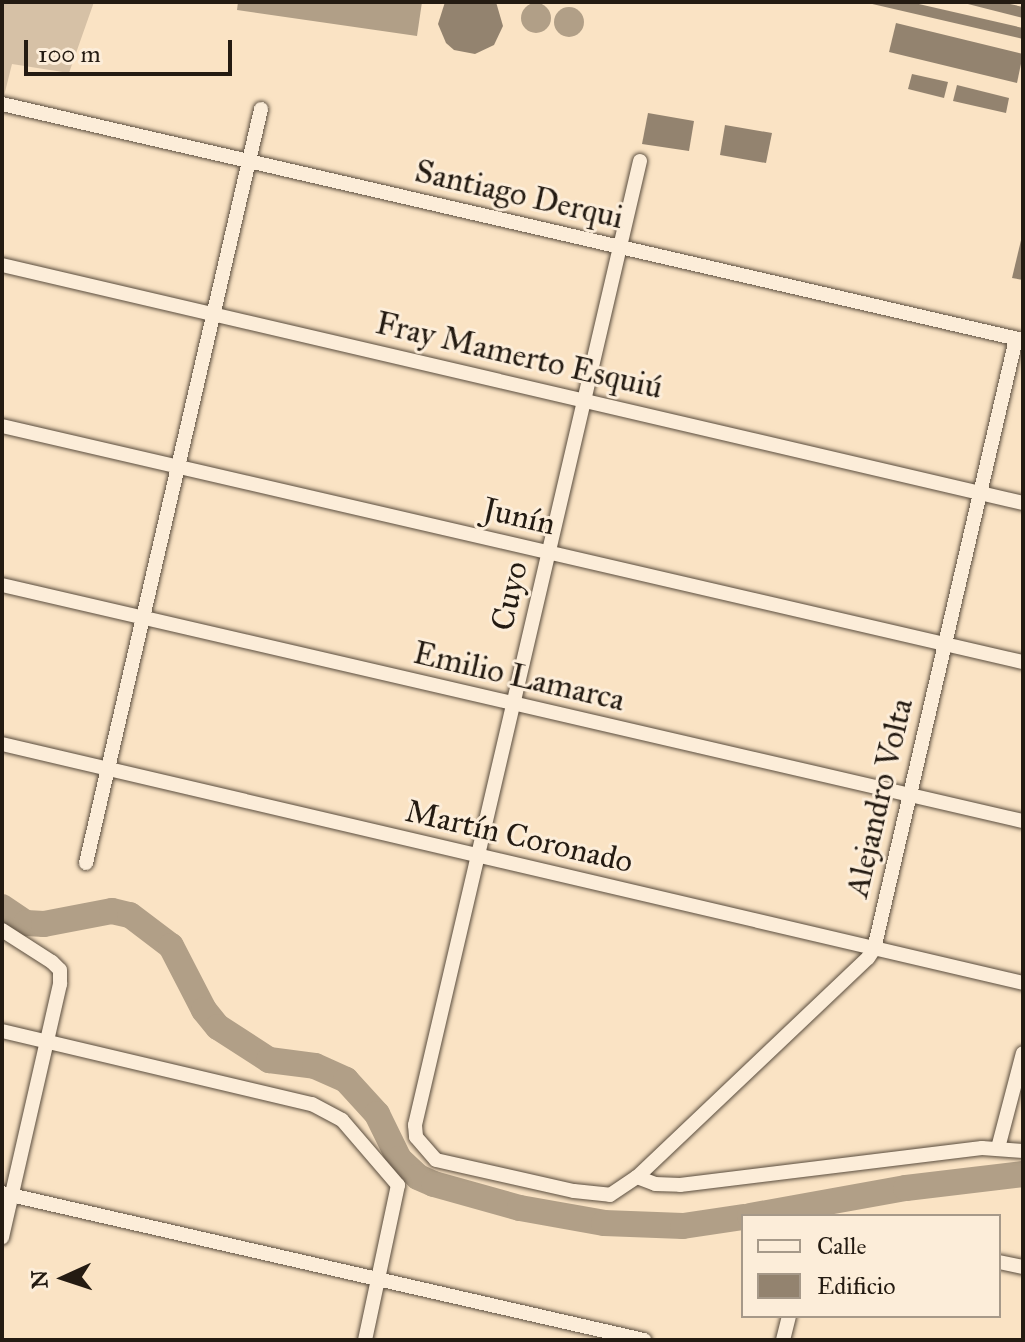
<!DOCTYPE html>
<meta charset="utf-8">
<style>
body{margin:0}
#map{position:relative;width:1025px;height:1342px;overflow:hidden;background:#fae3c4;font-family:"IM FELL Great Primer",serif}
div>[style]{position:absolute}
.green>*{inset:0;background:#d6c1a6}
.water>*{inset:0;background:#b19f87}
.round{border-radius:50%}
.river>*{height:26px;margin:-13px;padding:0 13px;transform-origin:13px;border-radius:13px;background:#b19f87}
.building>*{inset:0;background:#93836f}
.roads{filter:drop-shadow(0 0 2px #5a4d3e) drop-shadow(0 0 2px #5a4d3e)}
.minor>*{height:14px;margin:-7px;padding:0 7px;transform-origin:7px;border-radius:7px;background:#fcedd9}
span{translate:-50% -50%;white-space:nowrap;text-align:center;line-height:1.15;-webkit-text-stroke:6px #fcedd9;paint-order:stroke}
.street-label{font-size:32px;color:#241b12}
.frame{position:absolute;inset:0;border:4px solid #241b12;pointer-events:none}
.legend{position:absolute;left:741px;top:1214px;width:260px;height:104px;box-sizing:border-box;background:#fcedd9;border:2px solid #a69989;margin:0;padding:10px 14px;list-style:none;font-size:24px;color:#241b12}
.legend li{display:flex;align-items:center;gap:16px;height:40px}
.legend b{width:40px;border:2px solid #a69989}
.north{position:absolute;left:24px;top:1238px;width:80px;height:80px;-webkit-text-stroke:6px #fcedd9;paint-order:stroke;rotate:267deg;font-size:22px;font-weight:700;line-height:32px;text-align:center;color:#241b12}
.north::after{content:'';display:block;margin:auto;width:28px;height:36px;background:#241b12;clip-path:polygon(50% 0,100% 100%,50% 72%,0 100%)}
.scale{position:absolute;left:24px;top:40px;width:208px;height:36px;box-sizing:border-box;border:4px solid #241b12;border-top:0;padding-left:10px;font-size:24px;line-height:28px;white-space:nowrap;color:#241b12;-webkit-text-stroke:6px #fcedd9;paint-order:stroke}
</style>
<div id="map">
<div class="green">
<i style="clip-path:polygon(2px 2px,94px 2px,69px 73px,12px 64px,2px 104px)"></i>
</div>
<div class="water">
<i style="clip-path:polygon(238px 2px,422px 2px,417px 36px,237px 10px)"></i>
<i class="round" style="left:521px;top:3px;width:30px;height:30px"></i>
<i class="round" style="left:554px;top:7px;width:30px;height:30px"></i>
</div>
<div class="river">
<i style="left:2px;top:907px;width:29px;rotate:34deg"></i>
<i style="left:26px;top:923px;width:18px;rotate:3deg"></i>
<i style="left:44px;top:924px;width:69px;rotate:-10.8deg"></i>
<i style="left:112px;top:911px;width:18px;rotate:13deg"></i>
<i style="left:130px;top:915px;width:51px;rotate:37.1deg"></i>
<i style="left:171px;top:946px;width:72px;rotate:62.7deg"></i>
<i style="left:204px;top:1010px;width:22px;rotate:51deg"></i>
<i style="left:218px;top:1027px;width:61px;rotate:32.9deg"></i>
<i style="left:269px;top:1060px;width:46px;rotate:7.4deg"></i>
<i style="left:315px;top:1066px;width:34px;rotate:24deg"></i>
<i style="left:346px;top:1080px;width:46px;rotate:47.6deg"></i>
<i style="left:377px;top:1114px;width:50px;rotate:63.9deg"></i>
<i style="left:399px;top:1159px;width:26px;rotate:43deg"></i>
<i style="left:418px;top:1177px;width:17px;rotate:24deg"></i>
<i style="left:434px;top:1184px;width:89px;rotate:15.6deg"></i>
<i style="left:520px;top:1208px;width:85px;rotate:10.1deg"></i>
<i style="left:604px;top:1223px;width:79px;rotate:2.2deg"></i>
<i style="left:683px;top:1226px;width:61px;rotate:-8.5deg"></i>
<i style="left:750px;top:1216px;width:158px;rotate:-10.2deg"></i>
<i style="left:906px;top:1188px;width:118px;rotate:-6.8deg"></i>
</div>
<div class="building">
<i style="clip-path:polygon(445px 2px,496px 2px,503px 26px,494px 45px,475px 54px,454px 50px,446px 43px,438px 24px)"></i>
<i style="clip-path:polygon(910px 2px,1023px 28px,1023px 39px,868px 3px)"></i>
<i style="clip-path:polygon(960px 2px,1001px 2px,1023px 7px,1023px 18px)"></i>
<i style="clip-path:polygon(896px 23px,1023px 54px,1017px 83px,889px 52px)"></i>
<i style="clip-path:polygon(912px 74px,948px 82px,944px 98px,908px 89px)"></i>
<i style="clip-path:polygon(957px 85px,1009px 98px,1006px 113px,953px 101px)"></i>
<i style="clip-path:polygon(648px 113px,694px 121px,689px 151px,642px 144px)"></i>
<i style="clip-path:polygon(725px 125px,772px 133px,766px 163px,720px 155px)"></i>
<i style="clip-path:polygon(1022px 236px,1023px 236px,1023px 280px,1012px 278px)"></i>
</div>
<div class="roads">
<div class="minor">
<i style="left:2px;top:104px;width:1048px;rotate:13.02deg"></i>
<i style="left:640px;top:161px;width:990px;rotate:103.14deg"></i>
<i style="left:415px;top:1125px;width:12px;rotate:85deg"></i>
<i style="left:416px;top:1137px;width:30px;rotate:49deg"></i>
<i style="left:436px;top:1160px;width:141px;rotate:12.7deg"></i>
<i style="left:574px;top:1191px;width:36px;rotate:6deg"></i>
<i style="left:610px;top:1195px;width:32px;rotate:-34deg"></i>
<i style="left:637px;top:1177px;width:318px;rotate:-43.5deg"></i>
<i style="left:868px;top:958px;width:11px;rotate:-56deg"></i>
<i style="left:874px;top:949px;width:626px;rotate:-76.9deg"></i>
<i style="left:2px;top:265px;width:1048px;rotate:13.12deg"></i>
<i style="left:2px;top:426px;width:1048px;rotate:13.02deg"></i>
<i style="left:2px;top:585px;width:1048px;rotate:13.02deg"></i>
<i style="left:2px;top:744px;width:1049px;rotate:13.17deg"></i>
<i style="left:86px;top:863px;width:774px;rotate:-76.93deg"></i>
<i style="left:2px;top:930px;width:59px;rotate:32.6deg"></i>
<i style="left:52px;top:962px;width:11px;rotate:45deg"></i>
<i style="left:60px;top:970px;width:14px;rotate:90deg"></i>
<i style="left:60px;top:984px;width:260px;rotate:102.9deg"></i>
<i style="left:2px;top:1031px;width:318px;rotate:13.3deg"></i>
<i style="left:312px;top:1104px;width:34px;rotate:28deg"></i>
<i style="left:342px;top:1120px;width:86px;rotate:49.3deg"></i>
<i style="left:398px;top:1185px;width:158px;rotate:102deg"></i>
<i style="left:998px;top:1148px;width:98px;rotate:-75.3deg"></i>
<i style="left:637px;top:1177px;width:19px;rotate:21deg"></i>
<i style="left:655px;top:1184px;width:25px;rotate:2deg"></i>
<i style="left:680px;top:1185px;width:304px;rotate:-7deg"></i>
<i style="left:982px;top:1148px;width:41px;rotate:4.2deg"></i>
<i style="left:2px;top:1193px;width:659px;rotate:12.9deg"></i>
<i style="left:999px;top:1262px;width:25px;rotate:12deg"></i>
<i style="left:783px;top:1340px;width:25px;rotate:-76deg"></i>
</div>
</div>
<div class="street-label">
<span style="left:519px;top:195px;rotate:13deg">Santiago Derqui</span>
<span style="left:519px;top:356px;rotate:13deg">Fray Mamerto Esquiú</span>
<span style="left:519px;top:517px;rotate:13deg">Junín</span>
<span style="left:510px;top:596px;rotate:-77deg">Cuyo</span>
<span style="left:519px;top:677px;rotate:13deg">Emilio Lamarca</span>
<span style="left:880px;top:798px;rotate:-77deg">Alejandro Volta</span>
<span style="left:519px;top:837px;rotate:13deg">Martín Coronado</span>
</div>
<div class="frame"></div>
<ul class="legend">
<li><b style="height:10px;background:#fcedd9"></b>Calle</li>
<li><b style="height:22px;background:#93836f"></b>Edificio</li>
</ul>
<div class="north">N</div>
<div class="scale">100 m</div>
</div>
